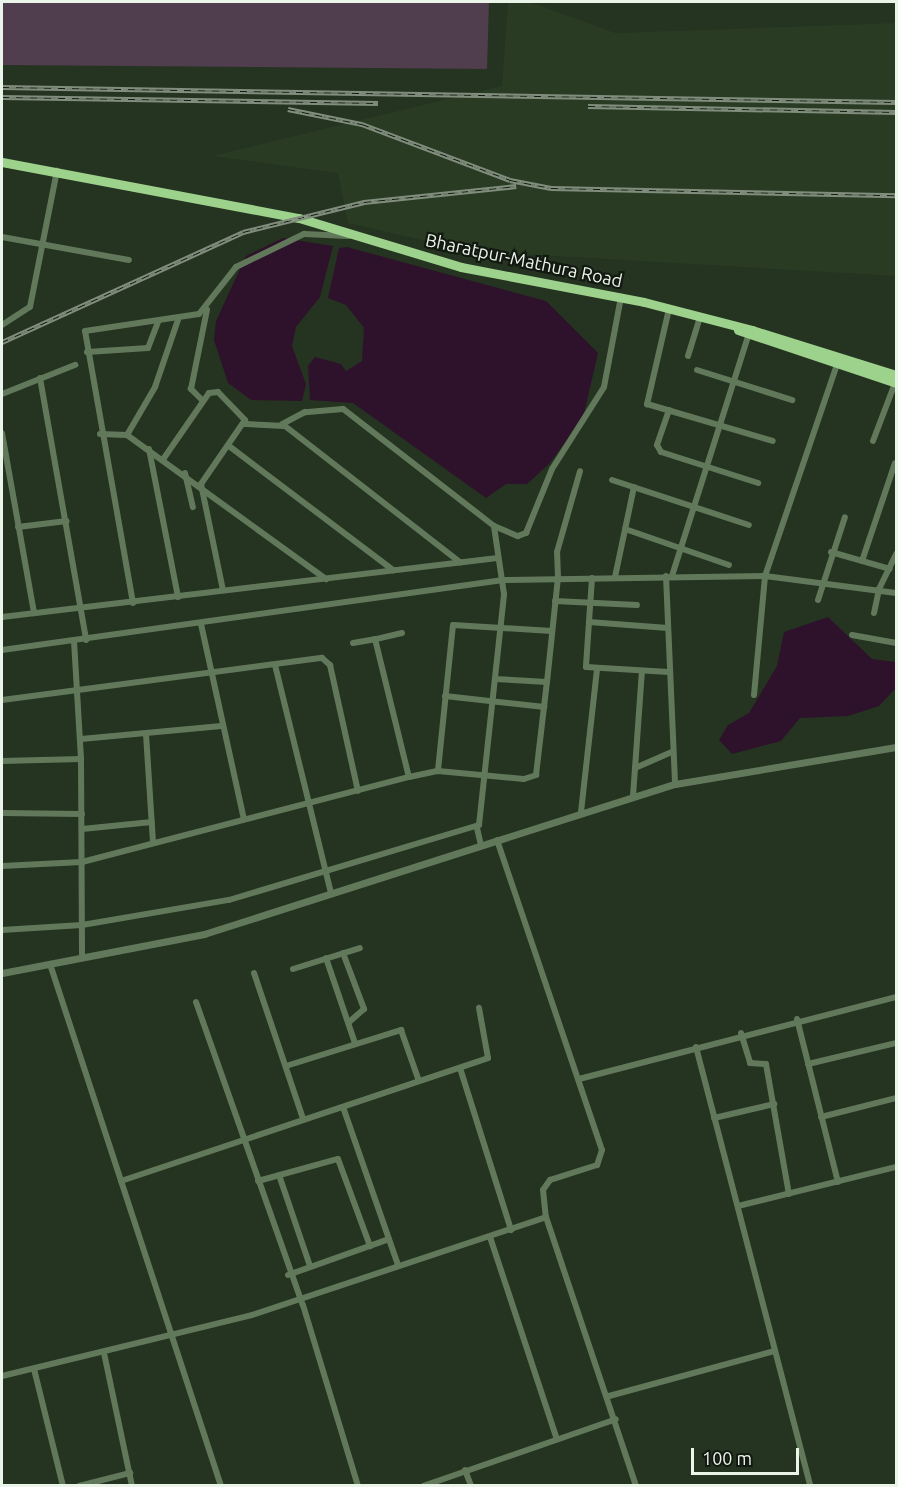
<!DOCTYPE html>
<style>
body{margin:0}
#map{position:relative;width:898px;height:1487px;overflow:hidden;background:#253321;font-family:Ubuntu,sans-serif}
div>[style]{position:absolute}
.built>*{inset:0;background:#293b23}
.green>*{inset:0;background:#503d4d}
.water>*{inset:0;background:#2e122b}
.minor>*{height:6px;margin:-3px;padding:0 3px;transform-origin:3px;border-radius:3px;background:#61795a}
.tertiary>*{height:7px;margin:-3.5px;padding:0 3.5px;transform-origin:3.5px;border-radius:3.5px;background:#61795a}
.trunk>*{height:9px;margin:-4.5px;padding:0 4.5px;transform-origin:4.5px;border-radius:4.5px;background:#9cd28b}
.rail>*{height:4.5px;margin-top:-2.25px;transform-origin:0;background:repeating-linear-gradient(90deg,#121911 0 7px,#818d7d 0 14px);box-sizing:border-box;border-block:2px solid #818d7d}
span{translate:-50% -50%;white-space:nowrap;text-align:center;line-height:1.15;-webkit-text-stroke:4.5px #121911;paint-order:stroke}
.street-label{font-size:18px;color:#ebf4e8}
.frame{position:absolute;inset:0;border:3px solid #ebf4e8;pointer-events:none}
.scale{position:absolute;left:691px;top:1448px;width:108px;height:27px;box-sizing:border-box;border:3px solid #ebf4e8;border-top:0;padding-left:8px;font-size:18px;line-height:21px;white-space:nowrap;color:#ebf4e8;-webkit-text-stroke:4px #121911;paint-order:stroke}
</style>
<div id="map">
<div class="built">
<i style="clip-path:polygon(508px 2px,530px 2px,615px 33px,896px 23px,896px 276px,470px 251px,348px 223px,338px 173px,212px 156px,502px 86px)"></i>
</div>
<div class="green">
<i style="clip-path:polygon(2px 2px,489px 2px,487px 69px,2px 65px)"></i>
</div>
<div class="water">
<i style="clip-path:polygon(283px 238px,333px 246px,320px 297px,296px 327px,292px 346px,306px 384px,302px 401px,251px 400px,228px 383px,214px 340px,216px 321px,246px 256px)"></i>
<i style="clip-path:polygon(347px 247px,546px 301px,598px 353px,583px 418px,550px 463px,527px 484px,506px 484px,486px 498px,353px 403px,310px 400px,308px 366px,315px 357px,341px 364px,346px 371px,362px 361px,364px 328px,346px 305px,328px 298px,339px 248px)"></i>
<i style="clip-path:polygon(828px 617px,872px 659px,896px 662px,896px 688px,879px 706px,848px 716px,800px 718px,781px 741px,732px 754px,719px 740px,728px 725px,749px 713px,777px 666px,784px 632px)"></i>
</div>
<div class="minor">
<i style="left:2px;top:237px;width:129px;rotate:10.3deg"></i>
<i style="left:669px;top:309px;width:98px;rotate:103deg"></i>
<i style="left:647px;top:404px;width:131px;rotate:16.4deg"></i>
<i style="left:2px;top:325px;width:33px;rotate:-33deg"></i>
<i style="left:30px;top:307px;width:139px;rotate:-78.8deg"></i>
<i style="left:87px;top:352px;width:61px;rotate:-3.8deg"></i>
<i style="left:148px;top:348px;width:28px;rotate:-69deg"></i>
<i style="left:688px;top:356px;width:41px;rotate:-72.9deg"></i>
<i style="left:697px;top:370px;width:100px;rotate:17.5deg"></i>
<i style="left:40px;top:378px;width:266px;rotate:80deg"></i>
<i style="left:2px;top:394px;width:79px;rotate:-21.7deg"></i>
<i style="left:202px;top:400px;width:16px;rotate:-135deg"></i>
<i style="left:191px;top:389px;width:81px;rotate:-78.6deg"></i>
<i style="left:669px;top:410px;width:37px;rotate:109deg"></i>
<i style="left:657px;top:445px;width:8px;rotate:60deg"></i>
<i style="left:661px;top:452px;width:102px;rotate:17.7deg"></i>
<i style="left:246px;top:424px;width:39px;rotate:3deg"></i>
<i style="left:285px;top:426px;width:222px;rotate:37.9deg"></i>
<i style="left:2px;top:433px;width:183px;rotate:79.9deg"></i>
<i style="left:100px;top:434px;width:27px;rotate:2deg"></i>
<i style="left:127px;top:435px;width:246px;rotate:35.9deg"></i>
<i style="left:127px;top:435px;width:56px;rotate:-59.7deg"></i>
<i style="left:155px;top:387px;width:71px;rotate:-71.1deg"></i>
<i style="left:873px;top:441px;width:62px;rotate:-69.2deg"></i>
<i style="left:229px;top:446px;width:206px;rotate:37.1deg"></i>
<i style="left:149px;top:449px;width:151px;rotate:78.9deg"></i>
<i style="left:164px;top:458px;width:79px;rotate:-55.3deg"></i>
<i style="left:209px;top:393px;width:9px;rotate:-6deg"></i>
<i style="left:218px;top:392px;width:39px;rotate:46deg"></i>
<i style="left:245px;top:420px;width:78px;rotate:124.5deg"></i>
<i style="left:201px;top:484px;width:108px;rotate:78.3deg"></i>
<i style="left:185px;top:473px;width:35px;rotate:77deg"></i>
<i style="left:612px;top:480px;width:144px;rotate:18.2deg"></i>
<i style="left:494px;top:526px;width:26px;rotate:23deg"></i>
<i style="left:518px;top:536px;width:9px;rotate:-21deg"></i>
<i style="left:526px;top:533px;width:69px;rotate:-67.9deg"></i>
<i style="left:552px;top:469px;width:97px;rotate:-57.6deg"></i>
<i style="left:604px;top:387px;width:92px;rotate:-79.3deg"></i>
<i style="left:18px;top:527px;width:49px;rotate:-7deg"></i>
<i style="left:625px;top:529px;width:110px;rotate:19.1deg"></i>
<i style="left:831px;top:552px;width:61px;rotate:16.1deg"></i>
<i style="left:862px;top:561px;width:103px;rotate:-71.4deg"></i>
<i style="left:666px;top:576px;width:208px;rotate:87.5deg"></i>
<i style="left:672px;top:576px;width:252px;rotate:-72.4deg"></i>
<i style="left:615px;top:577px;width:92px;rotate:-78.1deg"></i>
<i style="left:592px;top:578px;width:89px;rotate:93.9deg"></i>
<i style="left:586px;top:667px;width:83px;rotate:3.4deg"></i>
<i style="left:818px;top:600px;width:87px;rotate:-72deg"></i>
<i style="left:555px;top:601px;width:82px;rotate:2.8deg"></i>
<i style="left:133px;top:603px;width:276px;rotate:-100deg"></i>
<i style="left:85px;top:331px;width:115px;rotate:-8.5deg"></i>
<i style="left:199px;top:314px;width:60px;rotate:-51.8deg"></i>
<i style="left:236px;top:267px;width:76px;rotate:-25.9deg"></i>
<i style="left:304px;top:234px;width:44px;rotate:2.6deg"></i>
<i style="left:874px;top:613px;width:25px;rotate:-78deg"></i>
<i style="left:879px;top:589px;width:39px;rotate:-64deg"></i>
<i style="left:2px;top:617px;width:499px;rotate:-6.8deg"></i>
<i style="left:589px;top:622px;width:79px;rotate:4.3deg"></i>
<i style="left:201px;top:624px;width:200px;rotate:77.6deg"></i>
<i style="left:552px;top:631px;width:99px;rotate:-176.5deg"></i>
<i style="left:453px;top:625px;width:147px;rotate:95.9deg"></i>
<i style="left:438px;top:771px;width:86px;rotate:5.3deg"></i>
<i style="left:524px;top:779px;width:13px;rotate:-18deg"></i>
<i style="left:536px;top:775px;width:94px;rotate:-83.3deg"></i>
<i style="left:547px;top:682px;width:105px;rotate:-84deg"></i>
<i style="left:558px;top:578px;width:26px;rotate:-92deg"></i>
<i style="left:557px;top:552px;width:84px;rotate:-74.1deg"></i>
<i style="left:402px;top:633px;width:28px;rotate:167deg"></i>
<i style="left:375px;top:639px;width:142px;rotate:76.2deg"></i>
<i style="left:409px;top:777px;width:30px;rotate:-12deg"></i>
<i style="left:852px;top:635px;width:45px;rotate:10.3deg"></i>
<i style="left:74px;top:641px;width:118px;rotate:86.6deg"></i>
<i style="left:81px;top:759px;width:199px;rotate:89.7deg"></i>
<i style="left:353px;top:643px;width:22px;rotate:-10deg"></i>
<i style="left:2px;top:650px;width:506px;rotate:-7.95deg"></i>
<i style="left:503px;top:580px;width:262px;rotate:-0.9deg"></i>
<i style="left:765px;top:576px;width:132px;rotate:7.4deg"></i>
<i style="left:275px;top:665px;width:235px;rotate:76.2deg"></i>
<i style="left:495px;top:679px;width:52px;rotate:3.3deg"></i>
<i style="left:754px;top:695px;width:120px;rotate:-84.7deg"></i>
<i style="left:765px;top:576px;width:223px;rotate:-71.2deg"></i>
<i style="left:445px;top:696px;width:100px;rotate:6.3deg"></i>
<i style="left:2px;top:700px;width:323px;rotate:-7.5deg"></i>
<i style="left:322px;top:658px;width:11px;rotate:41deg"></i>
<i style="left:330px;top:665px;width:129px;rotate:77.5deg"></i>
<i style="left:146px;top:734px;width:108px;rotate:86.3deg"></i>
<i style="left:81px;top:739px;width:141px;rotate:-5.3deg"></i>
<i style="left:2px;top:761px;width:79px;rotate:-1.5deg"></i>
<i style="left:635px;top:768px;width:40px;rotate:-23.4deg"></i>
<i style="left:633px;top:796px;width:125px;rotate:-85.9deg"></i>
<i style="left:581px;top:812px;width:144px;rotate:-83.6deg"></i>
<i style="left:2px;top:813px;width:80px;rotate:0.7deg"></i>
<i style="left:477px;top:828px;width:17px;rotate:77deg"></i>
<i style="left:82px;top:829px;width:70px;rotate:-5.7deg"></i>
<i style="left:497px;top:840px;width:327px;rotate:71.3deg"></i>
<i style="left:602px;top:1150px;width:16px;rotate:108deg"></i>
<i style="left:597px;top:1165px;width:49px;rotate:162.3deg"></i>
<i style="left:550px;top:1180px;width:12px;rotate:125deg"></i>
<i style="left:543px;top:1190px;width:27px;rotate:84deg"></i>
<i style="left:546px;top:1217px;width:284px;rotate:71.5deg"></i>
<i style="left:2px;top:866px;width:80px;rotate:-2.9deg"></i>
<i style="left:82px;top:862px;width:338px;rotate:-14.6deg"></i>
<i style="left:2px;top:930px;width:80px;rotate:-3.6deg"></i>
<i style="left:82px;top:925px;width:149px;rotate:-9.7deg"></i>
<i style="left:229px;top:900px;width:261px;rotate:-16.7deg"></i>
<i style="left:479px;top:825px;width:232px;rotate:-83.8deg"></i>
<i style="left:504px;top:594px;width:69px;rotate:-98.4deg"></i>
<i style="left:494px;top:526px;width:191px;rotate:-142.2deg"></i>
<i style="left:343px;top:409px;width:38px;rotate:175deg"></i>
<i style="left:305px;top:412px;width:26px;rotate:152deg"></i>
<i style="left:343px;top:953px;width:60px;rotate:69.4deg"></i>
<i style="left:364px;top:1009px;width:20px;rotate:139deg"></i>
<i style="left:326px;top:958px;width:90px;rotate:71.2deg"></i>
<i style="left:50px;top:964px;width:549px;rotate:71.86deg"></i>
<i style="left:293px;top:969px;width:70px;rotate:-17.4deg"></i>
<i style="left:254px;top:973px;width:154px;rotate:71.4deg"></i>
<i style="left:196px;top:1002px;width:321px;rotate:70.6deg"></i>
<i style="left:303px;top:1305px;width:189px;rotate:73.1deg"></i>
<i style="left:797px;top:1019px;width:168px;rotate:75.9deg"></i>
<i style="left:741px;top:1033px;width:31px;rotate:73deg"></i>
<i style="left:750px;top:1063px;width:16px;rotate:4deg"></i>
<i style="left:766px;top:1064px;width:132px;rotate:80deg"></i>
<i style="left:696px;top:1047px;width:454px;rotate:75.4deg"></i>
<i style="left:808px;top:1064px;width:90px;rotate:-13.4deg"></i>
<i style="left:286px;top:1066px;width:121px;rotate:-17.4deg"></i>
<i style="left:401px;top:1030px;width:54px;rotate:70.6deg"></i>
<i style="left:460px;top:1068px;width:170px;rotate:72.5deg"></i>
<i style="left:579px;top:1079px;width:327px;rotate:-14.5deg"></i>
<i style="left:343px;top:1107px;width:167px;rotate:70.8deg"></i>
<i style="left:821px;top:1117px;width:77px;rotate:-14.2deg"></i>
<i style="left:714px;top:1118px;width:62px;rotate:-13.1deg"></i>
<i style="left:279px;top:1175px;width:96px;rotate:71.2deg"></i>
<i style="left:121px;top:1181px;width:387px;rotate:-18.5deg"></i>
<i style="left:488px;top:1058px;width:51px;rotate:-100.2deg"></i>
<i style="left:258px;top:1181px;width:83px;rotate:-15.4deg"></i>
<i style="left:338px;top:1159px;width:93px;rotate:69.8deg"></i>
<i style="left:738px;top:1206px;width:163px;rotate:-13.9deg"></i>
<i style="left:490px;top:1237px;width:213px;rotate:71.7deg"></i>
<i style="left:288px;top:1275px;width:107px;rotate:-19.6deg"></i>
<i style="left:104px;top:1353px;width:136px;rotate:78.1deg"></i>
<i style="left:34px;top:1369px;width:121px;rotate:76.1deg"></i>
<i style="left:2px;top:1376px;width:257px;rotate:-13.7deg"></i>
<i style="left:252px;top:1315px;width:310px;rotate:-18.4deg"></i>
<i style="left:609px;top:1396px;width:172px;rotate:-15.2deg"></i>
<i style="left:465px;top:1470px;width:17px;rotate:69deg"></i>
<i style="left:79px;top:1486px;width:53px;rotate:-14.3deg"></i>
<i style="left:423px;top:1486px;width:204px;rotate:-19.1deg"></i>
</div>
<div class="tertiary">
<i style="left:2px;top:973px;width:206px;rotate:-10.9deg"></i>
<i style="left:204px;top:934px;width:494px;rotate:-17.7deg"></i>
<i style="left:675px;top:784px;width:224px;rotate:-9.5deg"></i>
</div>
<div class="trunk">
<i style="left:2px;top:162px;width:302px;rotate:10.7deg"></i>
<i style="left:299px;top:218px;width:169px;rotate:16.8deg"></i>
<i style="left:461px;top:267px;width:186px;rotate:10.8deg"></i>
<i style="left:644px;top:302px;width:112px;rotate:14.5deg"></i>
<i style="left:752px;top:330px;width:151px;rotate:17.4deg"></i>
<i style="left:738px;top:330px;width:167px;rotate:18.5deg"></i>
</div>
<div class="rail">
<i style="left:2px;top:87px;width:894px;rotate:0.96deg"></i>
<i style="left:2px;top:97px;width:376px;rotate:0.9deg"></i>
<i style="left:588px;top:106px;width:308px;rotate:1.1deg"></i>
<i style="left:288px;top:109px;width:76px;rotate:11.5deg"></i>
<i style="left:362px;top:124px;width:158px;rotate:20.7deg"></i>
<i style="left:510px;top:180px;width:42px;rotate:11deg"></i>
<i style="left:551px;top:188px;width:345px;rotate:1.2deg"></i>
<i style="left:2px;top:342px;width:265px;rotate:-24.5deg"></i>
<i style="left:243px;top:232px;width:125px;rotate:-13.9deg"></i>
<i style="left:364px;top:202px;width:153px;rotate:-6deg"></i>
</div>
<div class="street-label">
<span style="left:524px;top:260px;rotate:12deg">Bharatpur-Mathura Road</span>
</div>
<div class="frame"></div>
<div class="scale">100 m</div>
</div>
